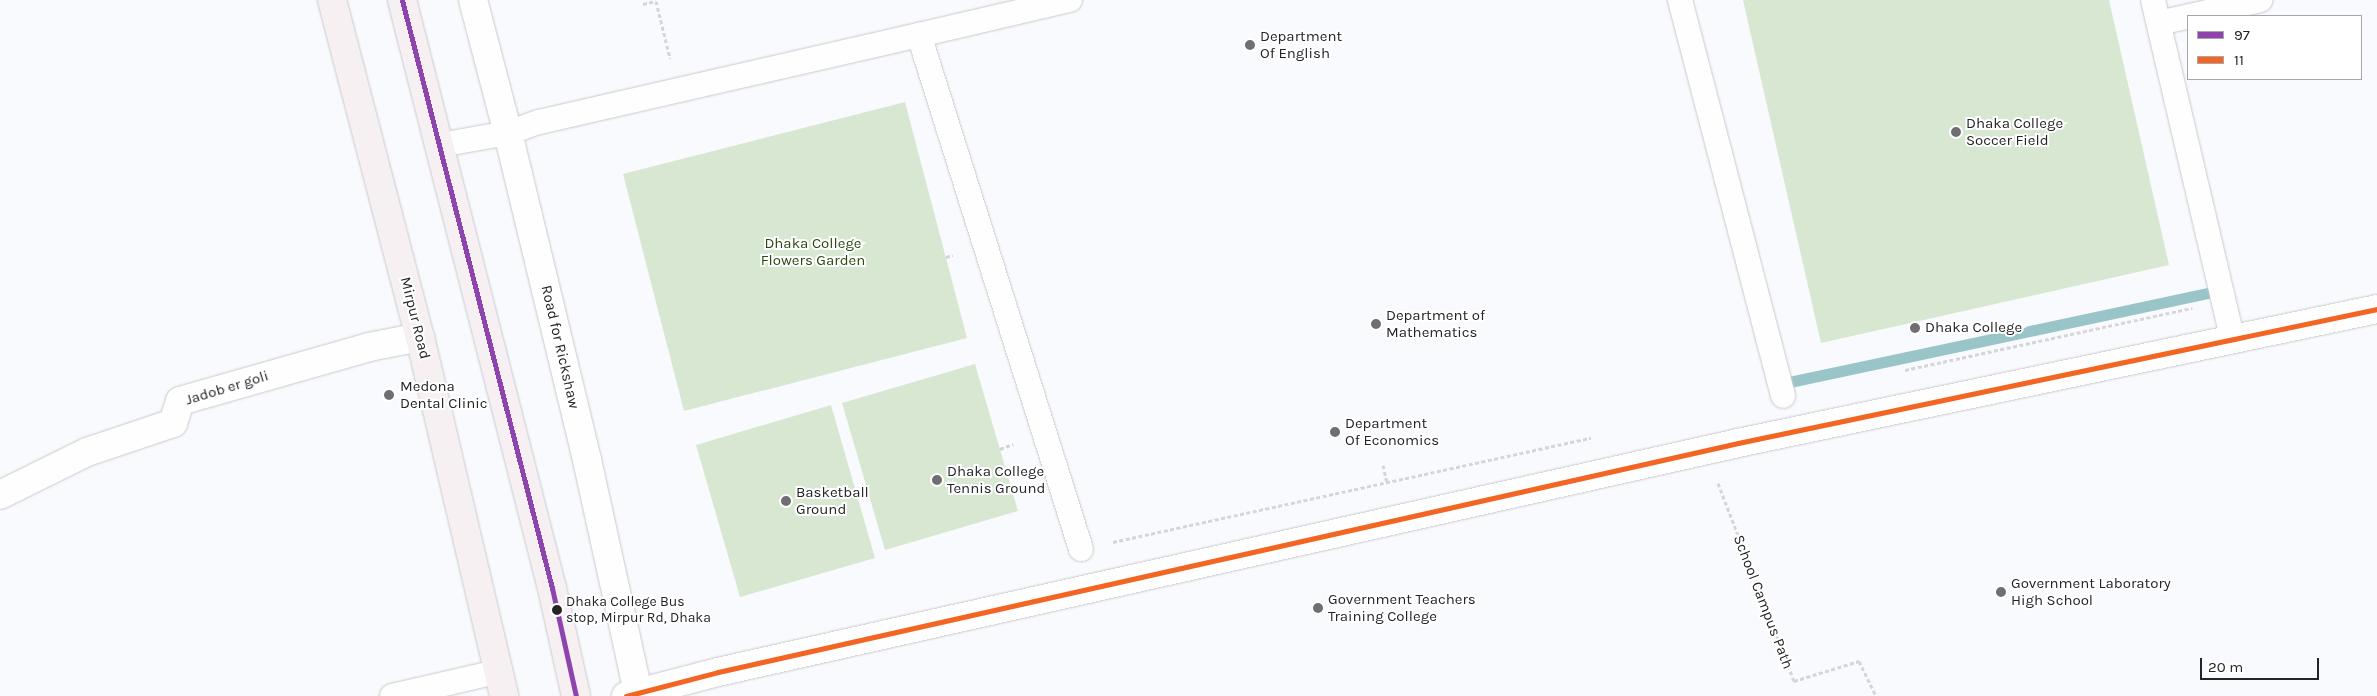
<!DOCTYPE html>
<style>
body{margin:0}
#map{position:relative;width:2377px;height:696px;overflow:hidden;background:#f9fafe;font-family:Karla,sans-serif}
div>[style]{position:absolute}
.green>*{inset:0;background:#d8e7d2}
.stream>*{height:11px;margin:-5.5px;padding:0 5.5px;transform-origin:5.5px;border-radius:5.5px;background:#99c4c8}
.path>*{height:3px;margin-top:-1.5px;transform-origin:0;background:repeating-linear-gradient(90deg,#d6d6d7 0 4px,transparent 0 6.5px)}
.roads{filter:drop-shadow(0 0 1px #cacacd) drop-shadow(0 0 1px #cacacd)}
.service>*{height:24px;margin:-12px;padding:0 12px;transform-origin:12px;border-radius:12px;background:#fefeff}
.minor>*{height:28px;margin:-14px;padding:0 14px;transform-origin:14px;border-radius:14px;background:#fefeff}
.trunk>*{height:28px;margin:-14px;padding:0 14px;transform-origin:14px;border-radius:14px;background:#f6f0f2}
.bus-1>*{height:5px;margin:-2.5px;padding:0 2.5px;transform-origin:2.5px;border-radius:2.5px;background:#8e44ad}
.bus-2>*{height:5px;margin:-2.5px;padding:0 2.5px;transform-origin:2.5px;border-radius:2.5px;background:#f26522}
.dots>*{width:14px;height:14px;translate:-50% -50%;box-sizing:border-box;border:2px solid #fff;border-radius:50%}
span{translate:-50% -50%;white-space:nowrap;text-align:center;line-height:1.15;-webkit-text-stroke:4px #fff;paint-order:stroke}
.bus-label{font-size:14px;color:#242427}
.left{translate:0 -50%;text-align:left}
.poi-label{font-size:15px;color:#242427}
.park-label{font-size:15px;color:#2a4a0f}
.street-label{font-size:15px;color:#242427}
.legend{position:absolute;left:2187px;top:15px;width:175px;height:65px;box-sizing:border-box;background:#fff;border:1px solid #a7a7a9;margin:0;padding:6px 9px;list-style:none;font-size:15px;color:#242427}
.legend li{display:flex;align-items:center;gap:10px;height:25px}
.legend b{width:25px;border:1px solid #a7a7a9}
.scale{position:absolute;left:2200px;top:658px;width:119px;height:22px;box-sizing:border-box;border:2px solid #242427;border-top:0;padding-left:6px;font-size:15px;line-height:18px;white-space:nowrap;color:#242427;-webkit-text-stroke:4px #fff;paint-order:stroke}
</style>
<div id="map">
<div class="green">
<i style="clip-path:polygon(1743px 0,2109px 0,2169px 265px,1821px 343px)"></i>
<i style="clip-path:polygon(905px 102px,967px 338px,684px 411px,623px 174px)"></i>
<i style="clip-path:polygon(975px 364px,1018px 511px,885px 550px,842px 403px)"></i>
<i style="clip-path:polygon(831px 405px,875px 558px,740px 597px,696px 445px)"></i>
</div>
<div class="stream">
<i style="left:1780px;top:384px;width:451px;rotate:-12deg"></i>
</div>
<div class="path">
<i style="left:643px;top:4px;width:13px;rotate:-13deg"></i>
<i style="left:656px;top:1px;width:59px;rotate:76.2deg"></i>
<i style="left:946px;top:257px;width:7px;rotate:-16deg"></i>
<i style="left:1905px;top:370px;width:294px;rotate:-12.2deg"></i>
<i style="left:1000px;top:449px;width:14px;rotate:-21deg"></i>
<i style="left:1383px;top:465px;width:17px;rotate:77deg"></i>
<i style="left:1718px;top:483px;width:212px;rotate:69deg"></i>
<i style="left:1794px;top:681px;width:68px;rotate:-17.1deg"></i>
<i style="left:1859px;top:661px;width:39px;rotate:64deg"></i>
<i style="left:1113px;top:542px;width:489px;rotate:-12.3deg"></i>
</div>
<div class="roads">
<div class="service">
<i style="left:1680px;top:0;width:409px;rotate:75.4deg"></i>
<i style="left:2153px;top:0;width:349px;rotate:76.8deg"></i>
<i style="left:2159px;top:23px;width:104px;rotate:-12.8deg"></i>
<i style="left:919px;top:35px;width:155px;rotate:-13.1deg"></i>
<i style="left:440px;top:145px;width:69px;rotate:-10deg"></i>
<i style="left:508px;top:133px;width:33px;rotate:-20deg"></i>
<i style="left:539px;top:122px;width:390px;rotate:-12.9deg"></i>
<i style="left:919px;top:35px;width:539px;rotate:72.51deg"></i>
<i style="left:392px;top:696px;width:111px;rotate:-13deg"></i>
</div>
<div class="minor">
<i style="left:473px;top:0;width:138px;rotate:75.3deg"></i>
<i style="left:508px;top:133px;width:336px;rotate:76.4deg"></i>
<i style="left:587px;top:460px;width:242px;rotate:77.6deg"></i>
<i style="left:0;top:495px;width:97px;rotate:-26.3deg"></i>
<i style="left:87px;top:452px;width:91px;rotate:-18.6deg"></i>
<i style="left:173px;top:423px;width:23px;rotate:-72deg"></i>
<i style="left:180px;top:401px;width:197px;rotate:-15.9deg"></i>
<i style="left:369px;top:347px;width:52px;rotate:-11.1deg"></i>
<i style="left:626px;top:696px;width:95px;rotate:-14.6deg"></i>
<i style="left:718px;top:672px;width:1045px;rotate:-12.65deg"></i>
<i style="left:1738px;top:443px;width:653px;rotate:-11.84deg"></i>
</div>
<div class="trunk">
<i style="left:332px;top:0;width:348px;rotate:75.4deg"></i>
<i style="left:420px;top:337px;width:369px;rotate:76.8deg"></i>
<i style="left:402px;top:0;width:607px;rotate:75.69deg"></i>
<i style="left:552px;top:588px;width:111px;rotate:77.5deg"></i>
</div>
</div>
<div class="bus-1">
<i style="left:402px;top:0;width:607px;rotate:75.69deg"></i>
<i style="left:552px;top:588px;width:111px;rotate:77.5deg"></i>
</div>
<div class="bus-2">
<i style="left:626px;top:696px;width:95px;rotate:-14.6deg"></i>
<i style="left:718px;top:672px;width:1045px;rotate:-12.65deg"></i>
<i style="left:1738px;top:443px;width:653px;rotate:-11.84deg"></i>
</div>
<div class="dots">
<i style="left:1250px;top:45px;background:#6f6f72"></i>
<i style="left:1956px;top:132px;background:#6f6f72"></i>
<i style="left:1376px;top:324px;background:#6f6f72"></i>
<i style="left:1915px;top:328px;background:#6f6f72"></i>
<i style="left:389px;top:395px;background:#6f6f72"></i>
<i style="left:1335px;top:432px;background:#6f6f72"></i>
<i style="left:937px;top:480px;background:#6f6f72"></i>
<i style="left:786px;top:501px;background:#6f6f72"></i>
<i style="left:2001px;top:592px;background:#6f6f72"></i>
<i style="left:1318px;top:608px;background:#6f6f72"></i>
<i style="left:557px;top:610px;background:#242427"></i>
</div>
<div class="bus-label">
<span class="left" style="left:566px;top:610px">Dhaka College Bus<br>stop, Mirpur Rd, Dhaka</span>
</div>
<div class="poi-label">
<span class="left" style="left:1260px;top:45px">Department<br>Of English</span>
<span class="left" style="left:1966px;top:132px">Dhaka College<br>Soccer Field</span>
<span class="left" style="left:1386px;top:324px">Department of<br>Mathematics</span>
<span class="left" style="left:1925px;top:328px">Dhaka College</span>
<span class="left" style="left:400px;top:395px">Medona<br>Dental Clinic</span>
<span class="left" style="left:1345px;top:432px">Department<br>Of Economics</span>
<span class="left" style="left:947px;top:480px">Dhaka College<br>Tennis Ground</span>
<span class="left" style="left:796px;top:501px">Basketball<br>Ground</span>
<span class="left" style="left:2011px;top:592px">Government Laboratory<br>High School</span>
<span class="left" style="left:1328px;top:608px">Government Teachers<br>Training College</span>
</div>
<div class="park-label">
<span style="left:813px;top:252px">Dhaka College<br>Flowers Garden</span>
</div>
<div class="street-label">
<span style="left:415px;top:318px;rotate:76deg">Mirpur Road</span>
<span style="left:560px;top:347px;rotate:77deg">Road for Rickshaw</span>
<span style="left:227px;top:388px;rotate:-17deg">Jadob er goli</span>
<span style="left:1763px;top:602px;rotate:69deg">School Campus Path</span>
</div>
<ul class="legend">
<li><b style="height:6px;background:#8e44ad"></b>97</li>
<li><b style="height:6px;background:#f26522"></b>11</li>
</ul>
<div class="scale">20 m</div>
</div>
